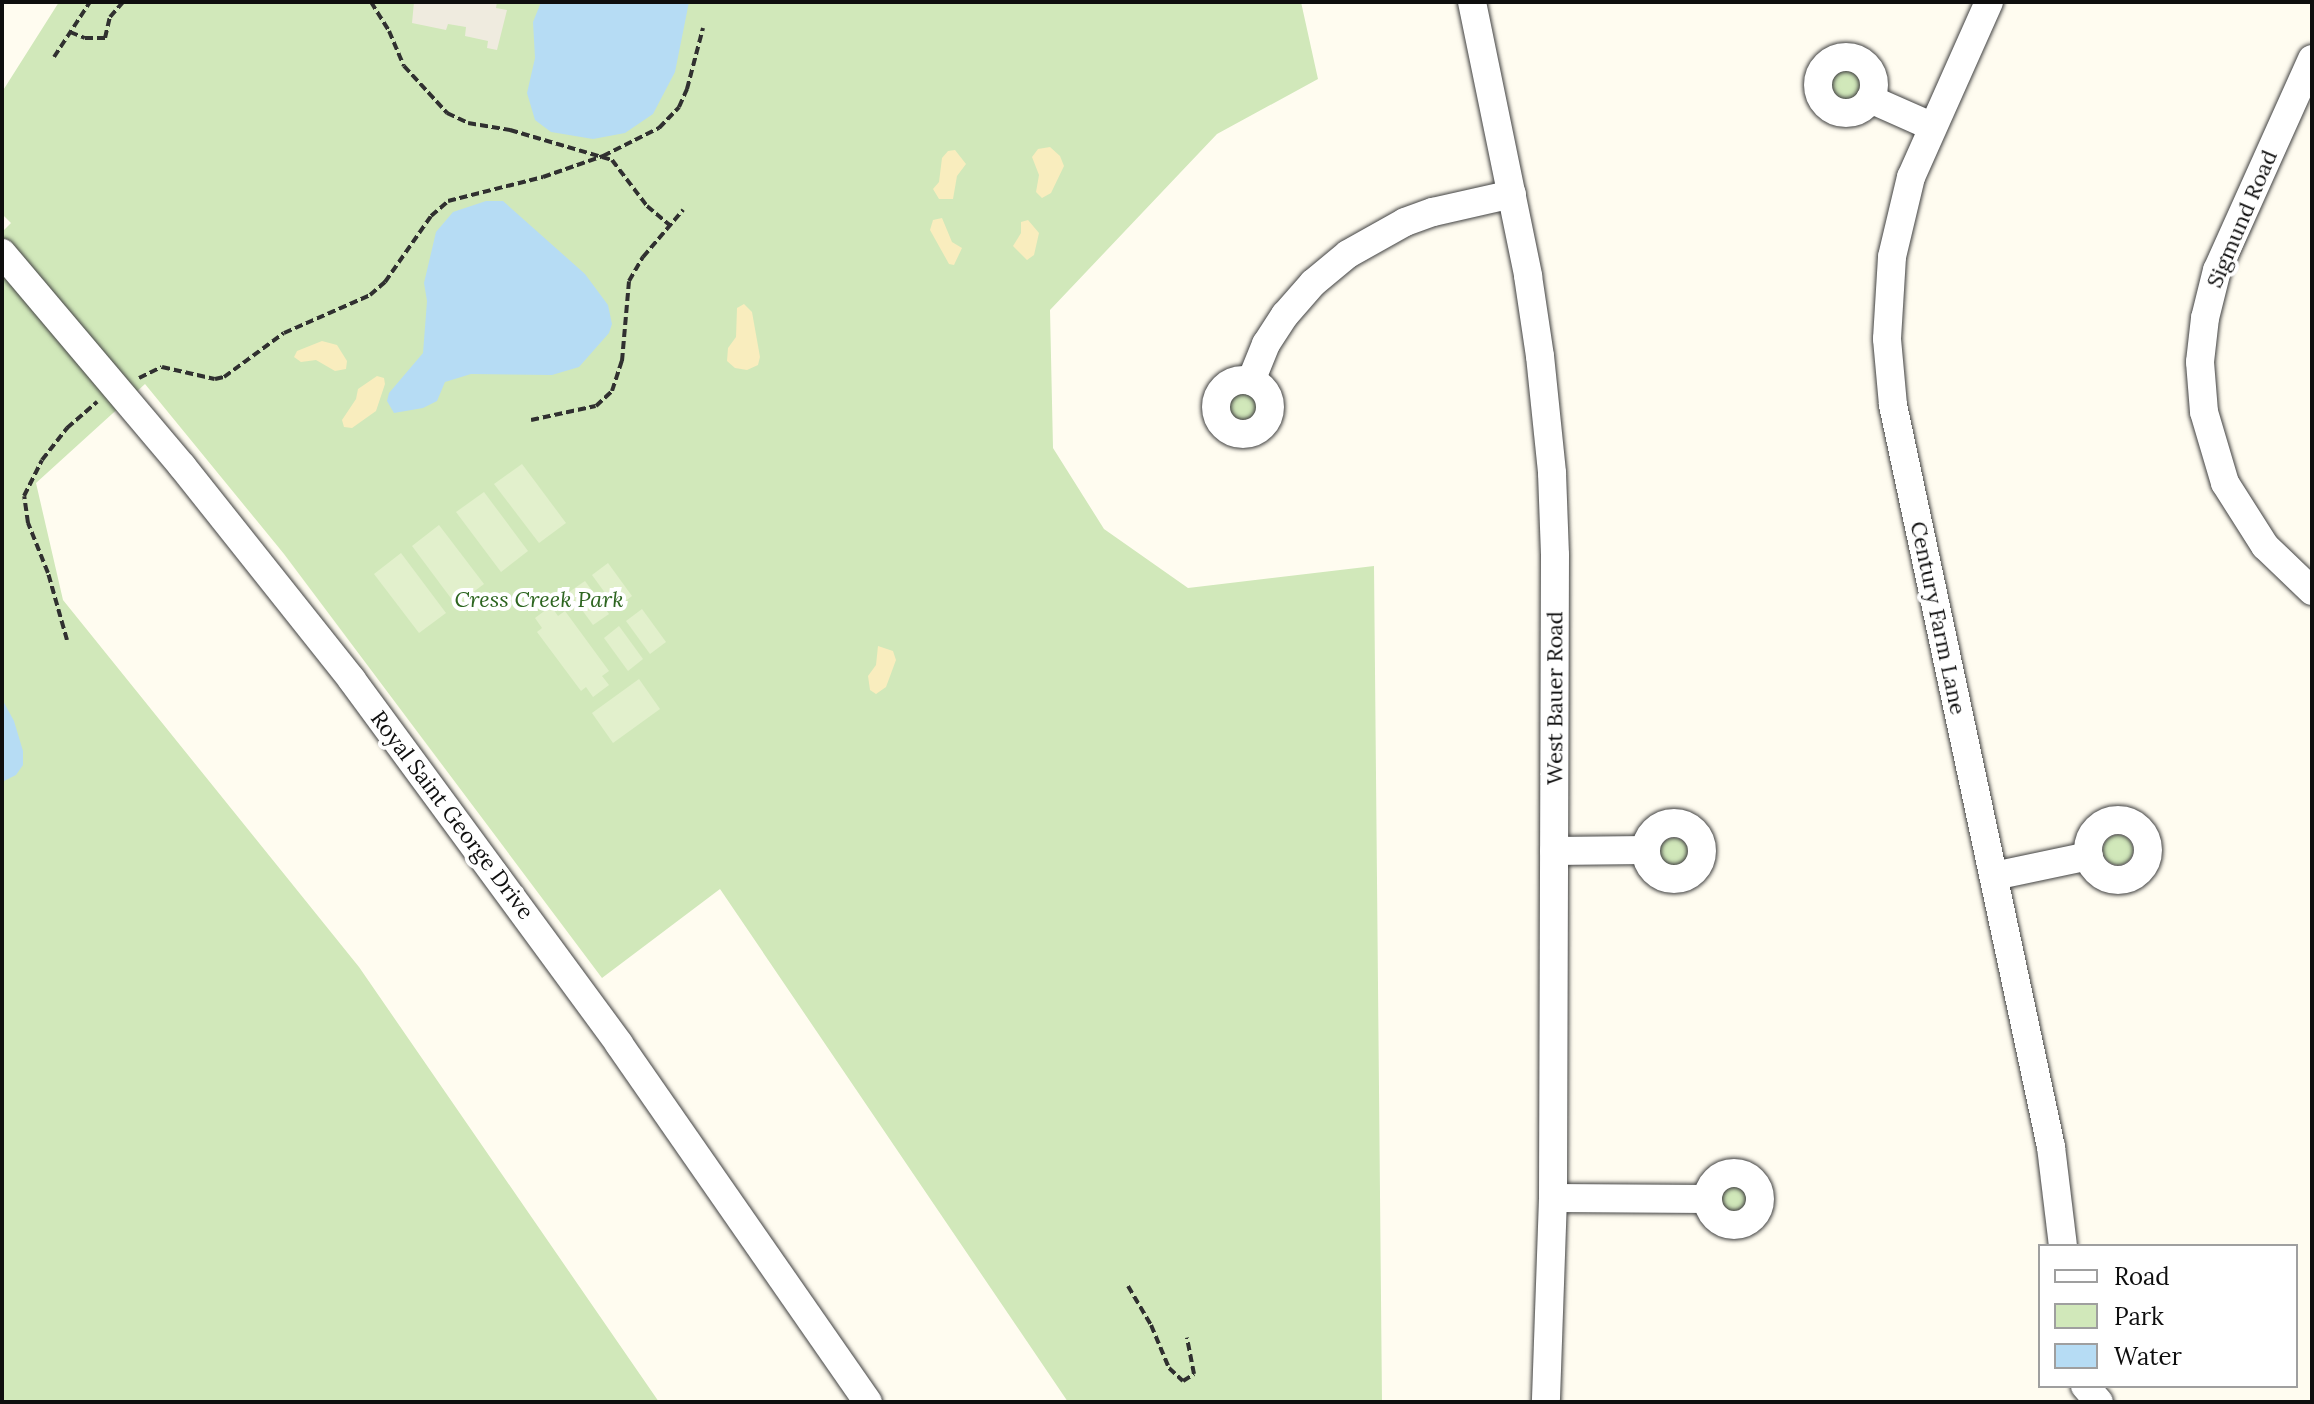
<!DOCTYPE html>
<style>
body{margin:0}
#map{position:relative;width:2314px;height:1404px;overflow:hidden;background:#fffcf0;font-family:Lora,serif}
div>[style]{position:absolute}
.green>*{inset:0;background:#d1e8ba}
.round{border-radius:50%}
.sand>*{inset:0;background:#f9edbe}
.pitch>*{inset:0;background:#e2f0cc}
.plaza>*{inset:0;background:#efebdf}
.water>*{inset:0;background:#b6dcf4}
.path>*{height:4px;margin-top:-2px;transform-origin:0;background:repeating-linear-gradient(90deg,#303030 0 8px,transparent 0 12px)}
.roads{filter:drop-shadow(0 0 2px #414141) drop-shadow(0 0 2px #414141)}
.minor>*{height:28px;margin:-14px;padding:0 14px;transform-origin:14px;border-radius:14px;background:#fff}
.minor>.ring{margin:-14px;padding:0;box-sizing:content-box;background:none;border:28px solid #fff;border-radius:50%}
span{translate:-50% -50%;white-space:nowrap;text-align:center;line-height:1.15;-webkit-text-stroke:8px #fff;paint-order:stroke}
.street-label{font-size:22px;color:#0e0e0e}
.park-label{font-size:22px;color:#2d6520;font-style:italic}
.frame{position:absolute;inset:0;border:4px solid #0e0e0e;pointer-events:none}
.legend{position:absolute;left:2038px;top:1244px;width:260px;height:144px;box-sizing:border-box;background:#fff;border:2px solid #9f9f9f;margin:0;padding:10px 14px;list-style:none;font-size:24px;color:#0e0e0e}
.legend li{display:flex;align-items:center;gap:16px;height:40px}
.legend b{width:40px;border:2px solid #9f9f9f}
</style>
<div id="map">
<div class="green">
<i style="clip-path:polygon(59px 2px,1301px 2px,1318px 79px,1217px 134px,1050px 310px,1053px 448px,1104px 529px,1188px 588px,1374px 566px,1382px 1402px,1068px 1402px,720px 889px,602px 978px,284px 554px,145px 384px,36px 483px,63px 600px,359px 967px,659px 1402px,2px 1402px,2px 232px,11px 223px,2px 214px,2px 92px)"></i>
<i class="round" style="left:1831px;top:71px;width:30px;height:30px"></i>
<i class="round" style="left:1228px;top:392px;width:30px;height:30px"></i>
<i class="round" style="left:2103px;top:835px;width:30px;height:30px"></i>
<i class="round" style="left:1660px;top:838px;width:28px;height:28px"></i>
<i class="round" style="left:1719px;top:1182px;width:30px;height:30px"></i>
</div>
<div class="sand">
<i style="clip-path:polygon(1050px 147px,1060px 156px,1064px 166px,1051px 193px,1042px 198px,1036px 192px,1039px 175px,1032px 157px,1038px 149px)"></i>
<i style="clip-path:polygon(955px 150px,966px 164px,957px 176px,953px 199px,939px 199px,933px 189px,939px 182px,942px 158px,948px 151px)"></i>
<i style="clip-path:polygon(942px 218px,952px 242px,962px 248px,954px 265px,949px 264px,930px 230px,933px 220px)"></i>
<i style="clip-path:polygon(1028px 220px,1039px 233px,1034px 255px,1027px 260px,1013px 246px,1021px 233px,1021px 222px)"></i>
<i style="clip-path:polygon(744px 304px,752px 312px,760px 357px,758px 365px,747px 370px,735px 368px,727px 361px,728px 348px,736px 337px,737px 308px)"></i>
<i style="clip-path:polygon(322px 341px,337px 345px,347px 361px,346px 369px,335px 371px,316px 360px,301px 362px,294px 357px,297px 351px)"></i>
<i style="clip-path:polygon(377px 376px,384px 378px,385px 384px,376px 411px,352px 428px,344px 427px,342px 420px,356px 399px,358px 389px)"></i>
<i style="clip-path:polygon(878px 646px,893px 651px,896px 660px,886px 687px,876px 694px,870px 690px,868px 676px,876px 665px)"></i>
</div>
<div class="pitch">
<i style="clip-path:polygon(522px 464px,566px 523px,539px 543px,494px 484px)"></i>
<i style="clip-path:polygon(484px 492px,528px 551px,501px 572px,456px 512px)"></i>
<i style="clip-path:polygon(439px 525px,484px 584px,456px 605px,412px 546px)"></i>
<i style="clip-path:polygon(401px 553px,446px 613px,419px 633px,374px 574px)"></i>
<i style="clip-path:polygon(608px 563px,632px 596px,616px 608px,592px 575px)"></i>
<i style="clip-path:polygon(585px 581px,609px 614px,593px 625px,569px 592px)"></i>
<i style="clip-path:polygon(551px 606px,558px 616px,565px 611px,609px 671px,602px 676px,609px 685px,593px 697px,586px 687px,581px 691px,537px 632px,542px 628px,535px 618px)"></i>
<i style="clip-path:polygon(642px 609px,666px 642px,650px 654px,626px 621px)"></i>
<i style="clip-path:polygon(619px 626px,643px 659px,628px 671px,604px 638px)"></i>
<i style="clip-path:polygon(639px 679px,660px 709px,613px 743px,592px 713px)"></i>
</div>
<div class="plaza">
<i style="clip-path:polygon(414px 2px,497px 2px,496px 8px,507px 10px,497px 50px,487px 48px,488px 41px,465px 36px,466px 27px,448px 24px,446px 30px,412px 23px)"></i>
</div>
<div class="water">
<i style="clip-path:polygon(541px 2px,689px 2px,675px 72px,653px 114px,625px 133px,593px 139px,551px 132px,535px 120px,527px 93px,535px 58px,533px 22px)"></i>
<i style="clip-path:polygon(486px 201px,503px 201px,585px 274px,608px 305px,612px 324px,609px 333px,579px 367px,552px 375px,471px 374px,445px 382px,437px 401px,423px 408px,394px 413px,387px 401px,389px 393px,423px 353px,427px 301px,424px 283px,436px 232px,453px 212px)"></i>
<i style="clip-path:polygon(2px 699px,14px 721px,23px 751px,23px 765px,16px 775px,2px 782px)"></i>
</div>
<div class="path">
<i style="left:371px;top:2px;width:34px;rotate:58deg"></i>
<i style="left:389px;top:31px;width:38px;rotate:67deg"></i>
<i style="left:404px;top:66px;width:64px;rotate:47.5deg"></i>
<i style="left:447px;top:113px;width:23px;rotate:25deg"></i>
<i style="left:468px;top:123px;width:43px;rotate:9.5deg"></i>
<i style="left:510px;top:130px;width:106px;rotate:16.4deg"></i>
<i style="left:612px;top:160px;width:58px;rotate:52.7deg"></i>
<i style="left:647px;top:206px;width:31px;rotate:40deg"></i>
<i style="left:70px;top:32px;width:16px;rotate:22deg"></i>
<i style="left:85px;top:38px;width:20px"></i>
<i style="left:105px;top:38px;width:22px;rotate:-77deg"></i>
<i style="left:110px;top:17px;width:20px;rotate:-49deg"></i>
<i style="left:54px;top:57px;width:66px;rotate:-56.8deg"></i>
<i style="left:139px;top:378px;width:25px;rotate:-26deg"></i>
<i style="left:162px;top:367px;width:54px;rotate:12.8deg"></i>
<i style="left:215px;top:379px;width:9px;rotate:-13deg"></i>
<i style="left:224px;top:377px;width:74px;rotate:-36.3deg"></i>
<i style="left:284px;top:333px;width:94px;rotate:-23.8deg"></i>
<i style="left:370px;top:295px;width:20px;rotate:-41deg"></i>
<i style="left:385px;top:282px;width:80px;rotate:-55.1deg"></i>
<i style="left:431px;top:216px;width:23px;rotate:-41deg"></i>
<i style="left:448px;top:201px;width:98px;rotate:-14.2deg"></i>
<i style="left:543px;top:177px;width:64px;rotate:-19.3deg"></i>
<i style="left:603px;top:156px;width:63px;rotate:-26.6deg"></i>
<i style="left:659px;top:128px;width:29px;rotate:-46deg"></i>
<i style="left:679px;top:107px;width:20px;rotate:-66deg"></i>
<i style="left:687px;top:89px;width:63px;rotate:-75.3deg"></i>
<i style="left:531px;top:420px;width:66px;rotate:-12.2deg"></i>
<i style="left:596px;top:406px;width:22px;rotate:-43deg"></i>
<i style="left:612px;top:391px;width:32px;rotate:-72deg"></i>
<i style="left:622px;top:361px;width:80px;rotate:-85deg"></i>
<i style="left:629px;top:281px;width:28px;rotate:-60deg"></i>
<i style="left:643px;top:257px;width:62px;rotate:-49.6deg"></i>
<i style="left:67px;top:640px;width:70px;rotate:-105.8deg"></i>
<i style="left:48px;top:573px;width:54px;rotate:-111.8deg"></i>
<i style="left:28px;top:523px;width:27px;rotate:-98deg"></i>
<i style="left:24px;top:496px;width:40px;rotate:-63.4deg"></i>
<i style="left:42px;top:460px;width:41px;rotate:-52deg"></i>
<i style="left:67px;top:428px;width:40px;rotate:-41deg"></i>
<i style="left:1128px;top:1286px;width:45px;rotate:59.5deg"></i>
<i style="left:1151px;top:1325px;width:47px;rotate:67.3deg"></i>
<i style="left:1169px;top:1368px;width:19px;rotate:43deg"></i>
<i style="left:1183px;top:1381px;width:13px;rotate:-32deg"></i>
<i style="left:1194px;top:1374px;width:37px;rotate:-101deg"></i>
</div>
<div class="roads">
<div class="minor">
<i style="left:1472px;top:2px;width:280px;rotate:78.4deg"></i>
<i style="left:1528px;top:276px;width:81px;rotate:81.5deg"></i>
<i style="left:1540px;top:356px;width:118px;rotate:84.1deg"></i>
<i style="left:1552px;top:473px;width:82px;rotate:87.9deg"></i>
<i style="left:1555px;top:555px;width:643px;rotate:90.18deg"></i>
<i style="left:1553px;top:1198px;width:204px;rotate:92deg"></i>
<i style="left:1989px;top:2px;width:192px;rotate:114deg"></i>
<i style="left:1911px;top:177px;width:82px;rotate:103.4deg"></i>
<i style="left:1892px;top:257px;width:82px;rotate:93.5deg"></i>
<i style="left:1887px;top:339px;width:66px;rotate:84.8deg"></i>
<i style="left:1893px;top:405px;width:759px;rotate:77.98deg"></i>
<i style="left:2051px;top:1147px;width:100px;rotate:83.1deg"></i>
<i class="ring" style="left:1818px;top:57px;width:28px;height:28px"></i>
<i style="left:2312px;top:59px;width:231px;rotate:114.2deg"></i>
<i style="left:2217px;top:270px;width:49px;rotate:104deg"></i>
<i style="left:2205px;top:318px;width:44px;rotate:96.5deg"></i>
<i style="left:2200px;top:362px;width:50px;rotate:85.4deg"></i>
<i style="left:2204px;top:412px;width:74px;rotate:73.5deg"></i>
<i style="left:2225px;top:483px;width:75px;rotate:57.6deg"></i>
<i style="left:2265px;top:546px;width:65px;rotate:43.8deg"></i>
<i style="left:1870px;top:99px;width:67px;rotate:23.9deg"></i>
<i style="left:2px;top:253px;width:279px;rotate:49.8deg"></i>
<i style="left:182px;top:466px;width:273px;rotate:51.5deg"></i>
<i style="left:352px;top:680px;width:451px;rotate:53.7deg"></i>
<i style="left:619px;top:1044px;width:436px;rotate:55.2deg"></i>
<i class="ring" style="left:1216px;top:380px;width:26px;height:26px"></i>
<i style="left:1251px;top:381px;width:40px;rotate:-68deg"></i>
<i style="left:1266px;top:344px;width:35px;rotate:-57deg"></i>
<i style="left:1285px;top:315px;width:43px;rotate:-48.8deg"></i>
<i style="left:1313px;top:283px;width:45px;rotate:-39.6deg"></i>
<i style="left:1348px;top:254px;width:65px;rotate:-29.3deg"></i>
<i style="left:1405px;top:222px;width:30px;rotate:-20deg"></i>
<i style="left:1433px;top:212px;width:81px;rotate:-12.8deg"></i>
<i class="ring" style="left:2088px;top:820px;width:32px;height:32px"></i>
<i class="ring" style="left:1646px;top:823px;width:28px;height:28px"></i>
<i style="left:1554px;top:851px;width:92px;rotate:-0.6deg"></i>
<i style="left:1994px;top:876px;width:97px;rotate:-11.9deg"></i>
<i class="ring" style="left:1708px;top:1173px;width:24px;height:24px"></i>
<i style="left:1553px;top:1198px;width:155px;rotate:0.4deg"></i>
<i style="left:2085px;top:1386px;width:21px;rotate:49deg"></i>
</div>
</div>
<div class="street-label">
<span style="left:2242px;top:219px;rotate:-67deg">Sigmund Road</span>
<span style="left:1938px;top:618px;rotate:78deg">Century Farm Lane</span>
<span style="left:1555px;top:698px;rotate:-90deg">West Bauer Road</span>
<span style="left:452px;top:815px;rotate:53deg">Royal Saint George Drive</span>
</div>
<div class="park-label">
<span style="left:539px;top:600px">Cress Creek Park</span>
</div>
<div class="frame"></div>
<ul class="legend">
<li><b style="height:10px;background:#fff"></b>Road</li>
<li><b style="height:22px;background:#d1e8ba"></b>Park</li>
<li><b style="height:22px;background:#b6dcf4"></b>Water</li>
</ul>
</div>
